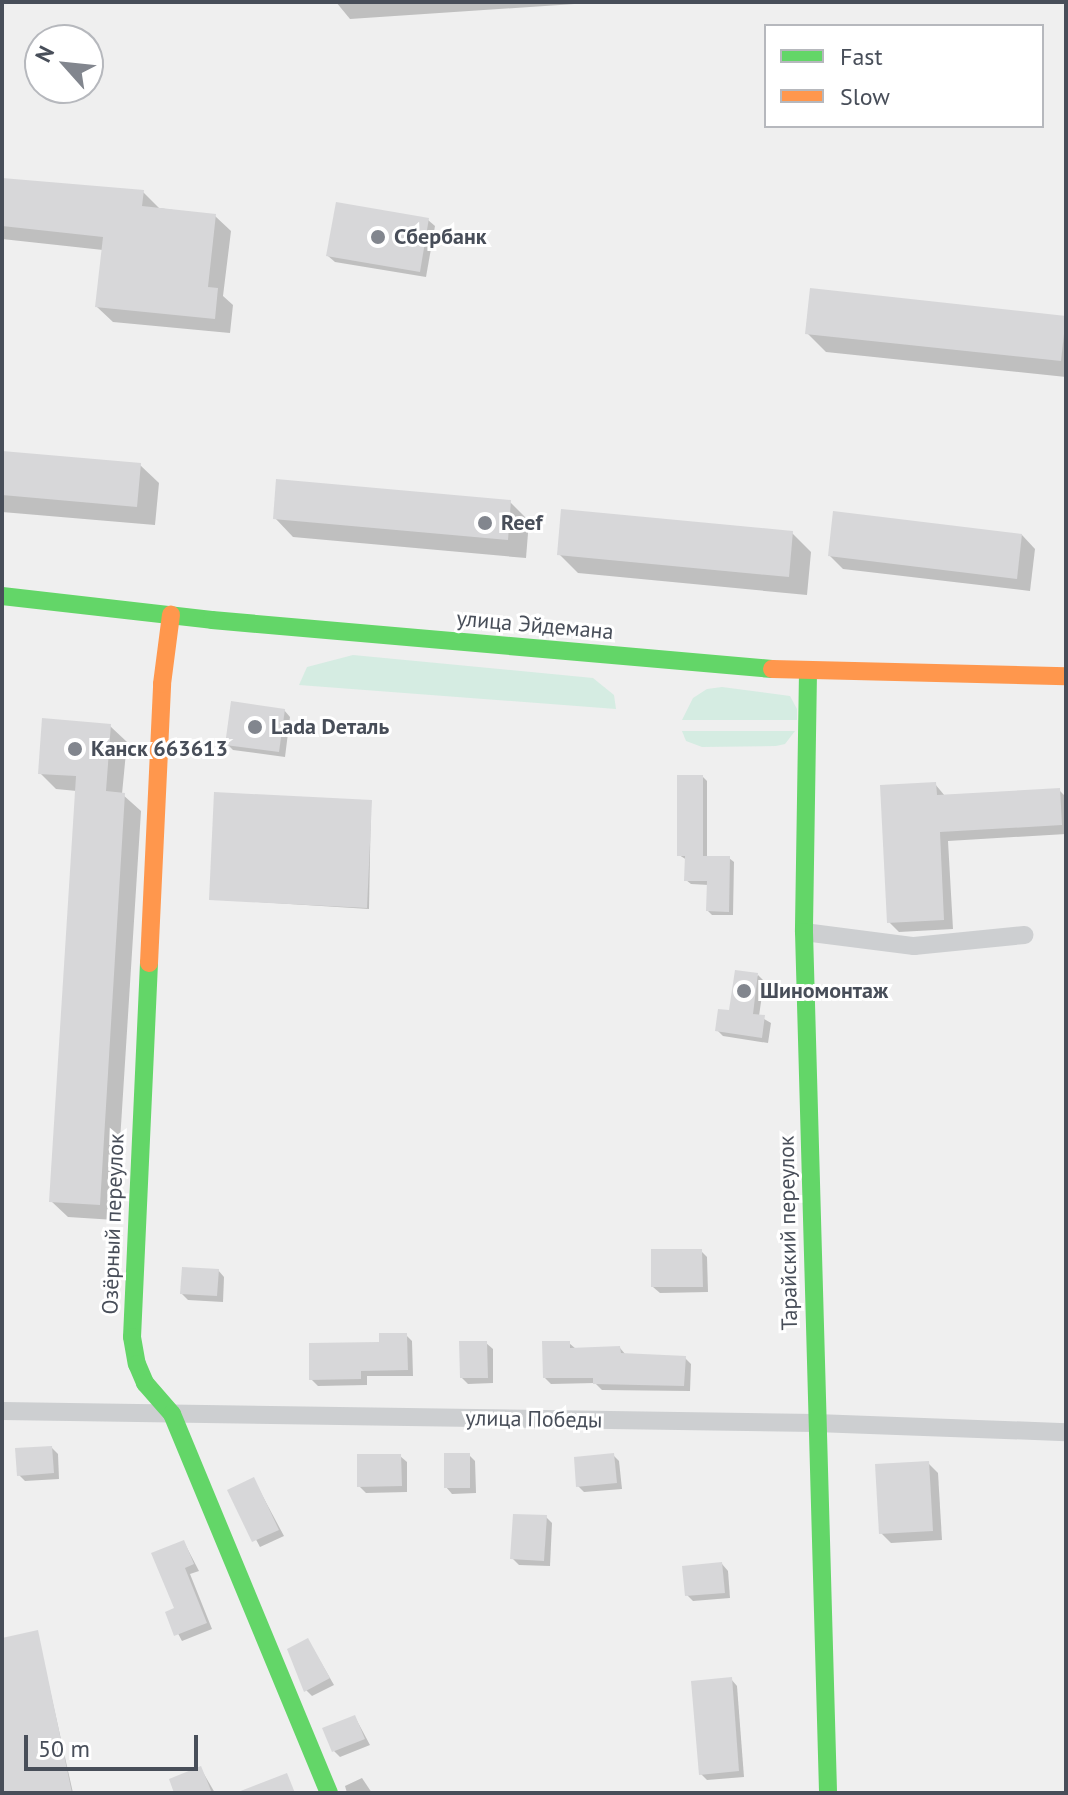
<!DOCTYPE html>
<meta charset="utf-8">
<style>
body{margin:0}
#map{position:relative;width:1068px;height:1795px;overflow:hidden;background:#efefef;font-family:"PT Sans",sans-serif}
div>[style]{position:absolute}
.green>*{inset:0;background:#d5ece2}
.shadow>*{inset:0;background:#0003}
.building>*{inset:0;background:#d7d7d9}
.street>*{height:18px;margin:-9px;padding:0 9px;transform-origin:9px;border-radius:9px;background:#cdcfd1}
.fast>*{height:18px;margin:-9px;padding:0 9px;transform-origin:9px;border-radius:9px;background:#63d668}
.slow>*{height:18px;margin:-9px;padding:0 9px;transform-origin:9px;border-radius:9px;background:#ff974d}
.dots>*{width:22px;height:22px;translate:-50% -50%;box-sizing:border-box;border:4px solid #fff;border-radius:50%}
span{translate:-50% -50%;white-space:nowrap;text-align:center;line-height:1.15;-webkit-text-stroke:6px #fff;paint-order:stroke}
.poi-label{font-size:22px;color:#484e59;font-weight:700}
.left{translate:0 -50%;text-align:left}
.street-label{font-size:22px;color:#484e59}
.frame{position:absolute;inset:0;border:4px solid #484e59;pointer-events:none}
.legend{position:absolute;left:764px;top:24px;width:280px;height:104px;box-sizing:border-box;background:#fff;border:2px solid #b6b8bd;margin:0;padding:10px 14px;list-style:none;font-size:24px;color:#484e59}
.legend li{display:flex;align-items:center;gap:16px;height:40px}
.legend b{width:40px;border:2px solid #b6b8bd}
.north{position:absolute;left:24px;top:24px;width:80px;height:80px;box-sizing:border-box;background:#fff;border:2px solid #b6b8bd;border-radius:50%;rotate:297deg;font-size:22px;font-weight:700;line-height:32px;text-align:center;color:#484e59}
.north::after{content:'';display:block;margin:auto;width:28px;height:36px;background:#82868e;clip-path:polygon(50% 0,100% 100%,50% 72%,0 100%)}
.scale{position:absolute;left:24px;top:1735px;width:174px;height:36px;box-sizing:border-box;border:4px solid #484e59;border-top:0;padding-left:10px;font-size:24px;line-height:28px;white-space:nowrap;color:#484e59;-webkit-text-stroke:6px #fff;paint-order:stroke}
</style>
<div id="map">
<div class="green">
<i style="clip-path:polygon(353px 655px,593px 678px,614px 695px,616px 709px,299px 685px,307px 667px)"></i>
<i style="clip-path:polygon(722px 687px,790px 696px,797px 709px,797px 720px,682px 720px,693px 698px,707px 689px)"></i>
<i style="clip-path:polygon(682px 731px,795px 731px,785px 744px,776px 746px,702px 747px,686px 741px)"></i>
</div>
<div class="shadow">
<i style="clip-path:polygon(336px 2px,604px 2px,350px 19px)"></i>
<i style="clip-path:polygon(2px 180px,143px 192px,159px 208px,215px 216px,231px 231px,223px 296px,233px 305px,230px 333px,113px 322px,97px 307px,103px 250px,2px 239px)"></i>
<i style="clip-path:polygon(428px 220px,435px 226px,426px 277px,335px 262px,328px 256px)"></i>
<i style="clip-path:polygon(1065px 318px,1066px 377px,826px 352px,807px 333px)"></i>
<i style="clip-path:polygon(2px 453px,140px 465px,159px 483px,155px 525px,2px 512px)"></i>
<i style="clip-path:polygon(510px 502px,529px 521px,526px 558px,293px 537px,275px 518px)"></i>
<i style="clip-path:polygon(792px 533px,811px 552px,807px 595px,578px 573px,559px 554px)"></i>
<i style="clip-path:polygon(1022px 535px,1035px 549px,1030px 591px,843px 569px,830px 556px)"></i>
<i style="clip-path:polygon(284px 710px,290px 717px,285px 757px,233px 750px,227px 744px)"></i>
<i style="clip-path:polygon(110px 726px,127px 742px,122px 794px,141px 811px,115px 1220px,68px 1217px,51px 1201px,77px 791px,56px 789px,40px 773px)"></i>
<i style="clip-path:polygon(703px 777px,707px 781px,707px 858px,729px 858px,734px 862px,733px 915px,712px 915px,708px 911px,709px 885px,691px 884px,686px 880px,687px 860px,679px 855px)"></i>
<i style="clip-path:polygon(935px 784px,945px 796px,1059px 790px,1066px 797px,1066px 834px,948px 841px,953px 929px,899px 932px,889px 922px)"></i>
<i style="clip-path:polygon(371px 802px,369px 909px,211px 899px)"></i>
<i style="clip-path:polygon(758px 975px,764px 981px,759px 1016px,771px 1023px,768px 1043px,723px 1036px,717px 1030px)"></i>
<i style="clip-path:polygon(701px 1251px,707px 1257px,708px 1292px,660px 1293px,653px 1287px)"></i>
<i style="clip-path:polygon(218px 1270px,224px 1277px,223px 1302px,188px 1300px,182px 1294px)"></i>
<i style="clip-path:polygon(406px 1335px,412px 1341px,413px 1376px,367px 1376px,367px 1385px,318px 1386px,311px 1379px,381px 1343px)"></i>
<i style="clip-path:polygon(486px 1343px,493px 1349px,493px 1383px,468px 1384px,462px 1378px)"></i>
<i style="clip-path:polygon(569px 1343px,576px 1349px,620px 1348px,626px 1355px,685px 1358px,691px 1364px,690px 1391px,602px 1390px,595px 1383px,551px 1384px,545px 1378px)"></i>
<i style="clip-path:polygon(52px 1448px,58px 1454px,59px 1479px,25px 1481px,19px 1475px)"></i>
<i style="clip-path:polygon(469px 1455px,475px 1461px,476px 1493px,452px 1494px,446px 1487px)"></i>
<i style="clip-path:polygon(613px 1455px,619px 1461px,622px 1489px,584px 1492px,578px 1486px)"></i>
<i style="clip-path:polygon(400px 1456px,407px 1462px,407px 1492px,366px 1493px,359px 1486px)"></i>
<i style="clip-path:polygon(928px 1463px,938px 1473px,942px 1540px,891px 1543px,881px 1533px)"></i>
<i style="clip-path:polygon(254px 1480px,284px 1536px,260px 1547px,230px 1491px)"></i>
<i style="clip-path:polygon(546px 1517px,552px 1523px,550px 1566px,519px 1565px,512px 1558px)"></i>
<i style="clip-path:polygon(184px 1542px,199px 1571px,190px 1574px,212px 1629px,182px 1641px,167px 1613px,176px 1610px)"></i>
<i style="clip-path:polygon(722px 1564px,728px 1571px,730px 1598px,693px 1601px,687px 1595px)"></i>
<i style="clip-path:polygon(37px 1632px,73px 1793px,2px 1793px,2px 1640px)"></i>
<i style="clip-path:polygon(308px 1640px,334px 1685px,312px 1696px,306px 1690px)"></i>
<i style="clip-path:polygon(731px 1679px,737px 1686px,744px 1777px,707px 1780px,701px 1774px)"></i>
<i style="clip-path:polygon(355px 1717px,370px 1745px,340px 1757px,334px 1751px)"></i>
<i style="clip-path:polygon(201px 1769px,215px 1793px,176px 1793px)"></i>
<i style="clip-path:polygon(362px 1778px,372px 1793px,347px 1793px,345px 1786px)"></i>
</div>
<div class="building">
<i style="clip-path:polygon(2px 178px,144px 190px,142px 206px,216px 214px,208px 287px,218px 288px,215px 319px,95px 307px,103px 237px,2px 226px)"></i>
<i style="clip-path:polygon(336px 202px,429px 218px,420px 272px,326px 256px)"></i>
<i style="clip-path:polygon(810px 288px,1066px 316px,1061px 361px,805px 334px)"></i>
<i style="clip-path:polygon(2px 451px,141px 463px,137px 507px,2px 495px)"></i>
<i style="clip-path:polygon(276px 479px,511px 500px,508px 540px,273px 519px)"></i>
<i style="clip-path:polygon(561px 509px,793px 531px,789px 577px,557px 555px)"></i>
<i style="clip-path:polygon(833px 511px,1022px 534px,1017px 579px,828px 556px)"></i>
<i style="clip-path:polygon(231px 701px,285px 709px,279px 752px,225px 745px)"></i>
<i style="clip-path:polygon(42px 718px,111px 724px,106px 791px,125px 793px,100px 1205px,49px 1202px,76px 776px,38px 774px)"></i>
<i style="clip-path:polygon(677px 775px,703px 775px,703px 856px,730px 856px,729px 912px,706px 911px,707px 881px,684px 881px,685px 856px,677px 856px)"></i>
<i style="clip-path:polygon(936px 782px,937px 795px,1060px 788px,1062px 825px,940px 832px,944px 920px,887px 923px,880px 785px)"></i>
<i style="clip-path:polygon(214px 792px,372px 800px,367px 908px,209px 900px)"></i>
<i style="clip-path:polygon(735px 970px,758px 973px,753px 1014px,765px 1015px,762px 1038px,715px 1031px,718px 1009px,729px 1010px)"></i>
<i style="clip-path:polygon(651px 1249px,702px 1249px,703px 1287px,651px 1287px)"></i>
<i style="clip-path:polygon(182px 1267px,219px 1269px,217px 1296px,180px 1294px)"></i>
<i style="clip-path:polygon(379px 1333px,407px 1333px,408px 1370px,361px 1371px,361px 1379px,309px 1380px,309px 1343px,379px 1342px)"></i>
<i style="clip-path:polygon(459px 1341px,487px 1341px,488px 1378px,460px 1378px)"></i>
<i style="clip-path:polygon(542px 1341px,570px 1341px,570px 1348px,620px 1346px,621px 1353px,686px 1356px,684px 1386px,593px 1384px,593px 1378px,543px 1378px)"></i>
<i style="clip-path:polygon(52px 1446px,54px 1473px,17px 1476px,15px 1448px)"></i>
<i style="clip-path:polygon(444px 1453px,470px 1453px,470px 1488px,444px 1488px)"></i>
<i style="clip-path:polygon(614px 1453px,617px 1483px,576px 1487px,574px 1457px)"></i>
<i style="clip-path:polygon(357px 1454px,401px 1454px,402px 1486px,357px 1487px)"></i>
<i style="clip-path:polygon(929px 1461px,933px 1531px,879px 1534px,875px 1464px)"></i>
<i style="clip-path:polygon(254px 1477px,279px 1530px,252px 1542px,227px 1490px)"></i>
<i style="clip-path:polygon(513px 1514px,547px 1515px,544px 1561px,510px 1559px)"></i>
<i style="clip-path:polygon(184px 1540px,194px 1564px,185px 1568px,207px 1623px,174px 1636px,165px 1612px,174px 1608px,151px 1553px)"></i>
<i style="clip-path:polygon(722px 1562px,725px 1593px,685px 1596px,682px 1566px)"></i>
<i style="clip-path:polygon(38px 1630px,72px 1793px,2px 1793px,2px 1638px)"></i>
<i style="clip-path:polygon(308px 1638px,330px 1678px,304px 1692px,287px 1649px)"></i>
<i style="clip-path:polygon(732px 1677px,739px 1771px,699px 1775px,691px 1681px)"></i>
<i style="clip-path:polygon(355px 1715px,365px 1739px,332px 1752px,322px 1728px)"></i>
<i style="clip-path:polygon(201px 1766px,212px 1793px,174px 1793px,169px 1779px)"></i>
<i style="clip-path:polygon(287px 1773px,295px 1793px,239px 1793px,238px 1792px)"></i>
</div>
<div class="street">
<i style="left:804px;top:932px;width:111px;rotate:7.3deg"></i>
<i style="left:914px;top:946px;width:111px;rotate:-5.7deg"></i>
<i style="left:2px;top:1411px;width:814px;rotate:0.84deg"></i>
<i style="left:816px;top:1423px;width:250px;rotate:2.1deg"></i>
</div>
<div class="fast">
<i style="left:2px;top:596px;width:211px;rotate:6.5deg"></i>
<i style="left:212px;top:620px;width:562px;rotate:5deg"></i>
<i style="left:808px;top:672px;width:260px;rotate:90.9deg"></i>
<i style="left:804px;top:932px;width:861px;rotate:88.4deg"></i>
<i style="left:149px;top:963px;width:374px;rotate:92.6deg"></i>
<i style="left:132px;top:1337px;width:27px;rotate:80deg"></i>
<i style="left:137px;top:1364px;width:21px;rotate:67deg"></i>
<i style="left:145px;top:1383px;width:41px;rotate:48.9deg"></i>
<i style="left:172px;top:1414px;width:410px;rotate:67.5deg"></i>
</div>
<div class="slow">
<i style="left:772px;top:669px;width:294px;rotate:1.4deg"></i>
<i style="left:149px;top:963px;width:279px;rotate:-87.3deg"></i>
<i style="left:162px;top:684px;width:70px;rotate:-82.6deg"></i>
</div>
<div class="dots">
<i style="left:378px;top:237px;background:#82868e"></i>
<i style="left:485px;top:523px;background:#82868e"></i>
<i style="left:255px;top:727px;background:#82868e"></i>
<i style="left:75px;top:749px;background:#82868e"></i>
<i style="left:744px;top:991px;background:#82868e"></i>
</div>
<div class="poi-label">
<span class="left" style="left:394px;top:237px">Сбербанк</span>
<span class="left" style="left:501px;top:523px">Reef</span>
<span class="left" style="left:271px;top:727px">Lada Dеталь</span>
<span class="left" style="left:91px;top:749px">Канск 663613</span>
<span class="left" style="left:760px;top:991px">Шиномонтаж</span>
</div>
<div class="street-label">
<span style="left:535px;top:625px;rotate:5deg">улица Эйдемана</span>
<span style="left:113px;top:1224px;rotate:-88deg">Озёрный переулок</span>
<span style="left:788px;top:1233px;rotate:-91deg">Тарайский переулок</span>
<span style="left:534px;top:1419px;rotate:1deg">улица Победы</span>
</div>
<div class="frame"></div>
<ul class="legend">
<li><b style="height:10px;background:#63d668"></b>Fast</li>
<li><b style="height:10px;background:#ff974d"></b>Slow</li>
</ul>
<div class="north">N</div>
<div class="scale">50 m</div>
</div>
